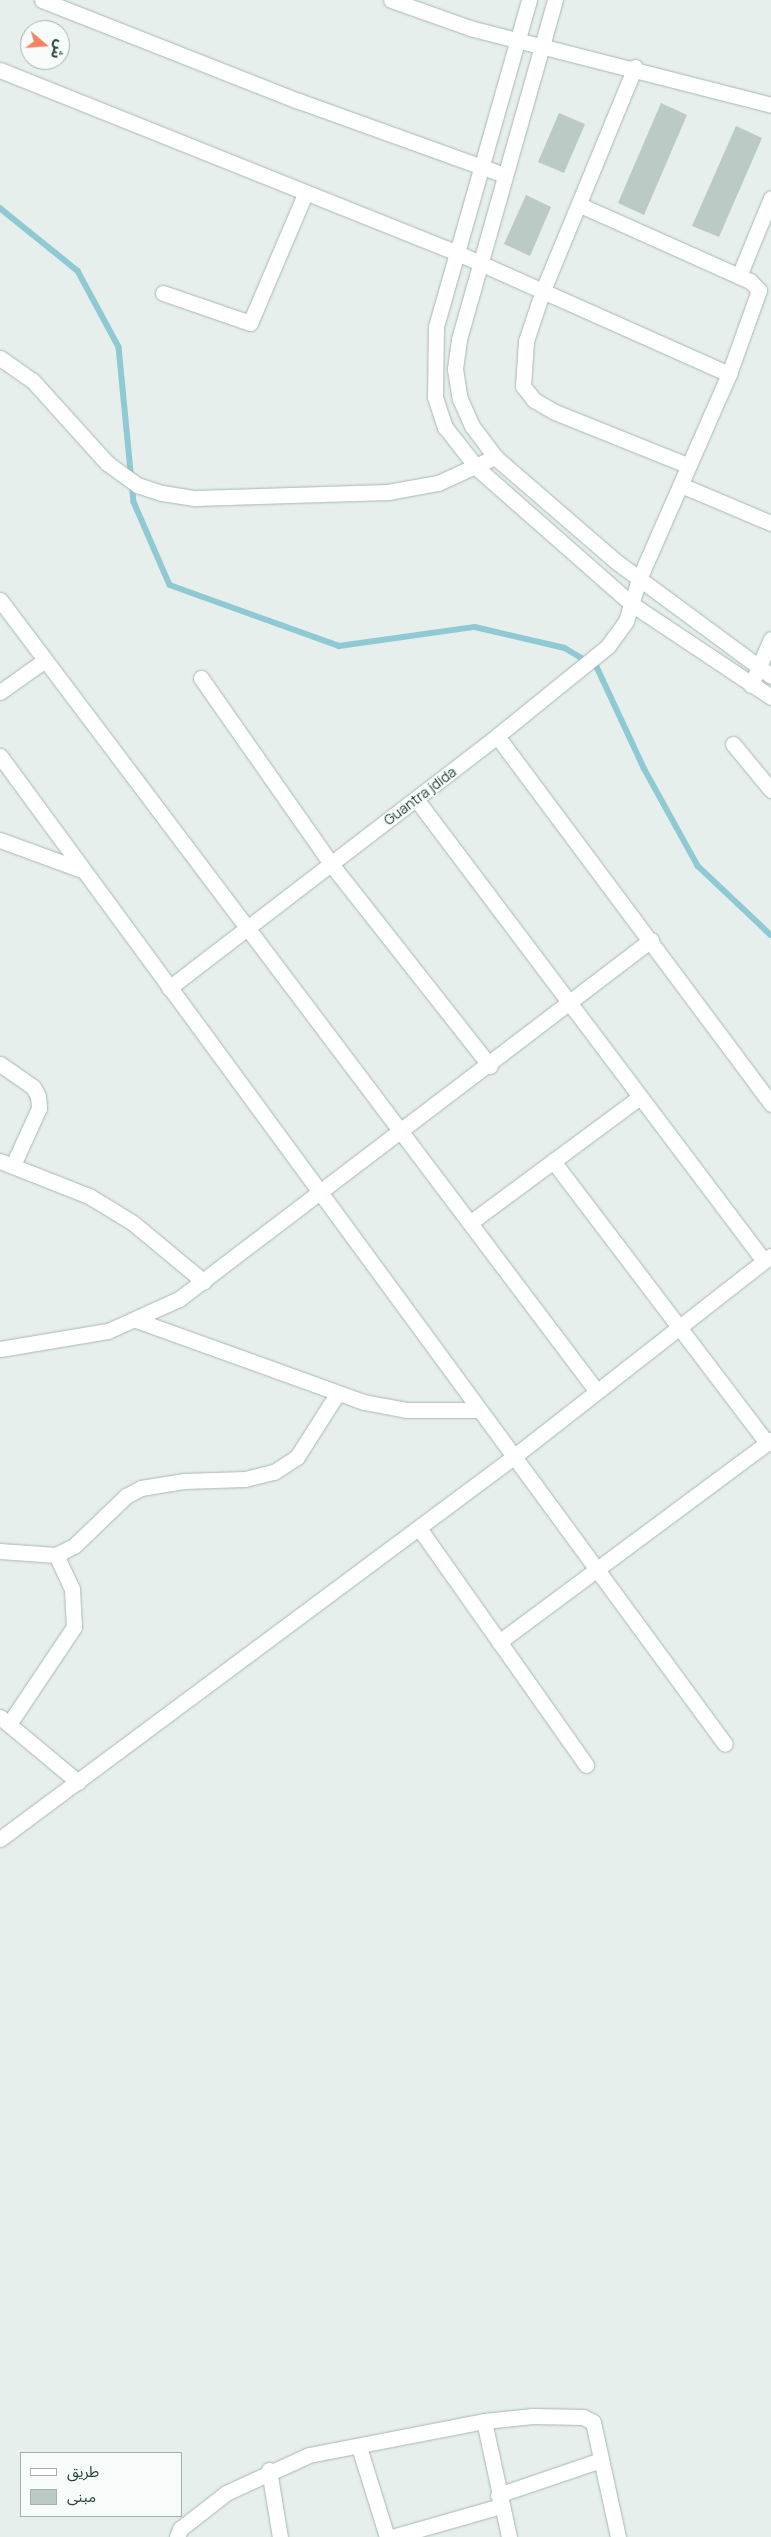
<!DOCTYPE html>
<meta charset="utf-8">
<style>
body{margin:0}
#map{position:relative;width:771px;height:2537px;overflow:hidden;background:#e6efeb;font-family:Manrope,"Noto Sans Arabic",sans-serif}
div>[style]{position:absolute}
.stream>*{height:5.5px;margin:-2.75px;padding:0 2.75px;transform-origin:2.75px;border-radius:2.75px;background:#8ec9d4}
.building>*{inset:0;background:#bbcac4}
.roads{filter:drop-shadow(0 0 1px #a8b8b2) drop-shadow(0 0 1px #a8b8b2)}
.street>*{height:15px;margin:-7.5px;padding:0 7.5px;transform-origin:7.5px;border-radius:7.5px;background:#fff}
.secondary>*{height:15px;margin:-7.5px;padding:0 7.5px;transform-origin:7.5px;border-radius:7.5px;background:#fff}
span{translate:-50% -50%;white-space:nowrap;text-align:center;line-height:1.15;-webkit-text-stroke:4px #f7fbf9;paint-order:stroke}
.street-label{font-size:14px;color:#24423a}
.legend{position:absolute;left:20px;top:2452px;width:162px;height:65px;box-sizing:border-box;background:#f7fbf9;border:1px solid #a3b1ad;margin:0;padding:6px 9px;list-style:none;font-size:15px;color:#24423a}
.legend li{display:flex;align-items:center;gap:10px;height:25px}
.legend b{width:25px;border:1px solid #a3b1ad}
.north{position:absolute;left:20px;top:20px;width:50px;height:50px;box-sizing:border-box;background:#f7fbf9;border:1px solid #a3b1ad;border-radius:50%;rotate:108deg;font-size:14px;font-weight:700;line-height:20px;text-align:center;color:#24423a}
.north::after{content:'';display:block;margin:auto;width:18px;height:22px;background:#f4845f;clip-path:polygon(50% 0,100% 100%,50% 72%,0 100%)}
</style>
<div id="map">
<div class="stream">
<i style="left:0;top:208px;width:100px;rotate:38.9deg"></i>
<i style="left:78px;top:271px;width:86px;rotate:61.7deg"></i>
<i style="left:119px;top:347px;width:156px;rotate:84.5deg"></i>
<i style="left:134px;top:502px;width:90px;rotate:66.6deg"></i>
<i style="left:170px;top:585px;width:180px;rotate:19.8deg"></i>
<i style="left:339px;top:646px;width:137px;rotate:-8deg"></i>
<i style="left:475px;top:627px;width:92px;rotate:13.1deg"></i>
<i style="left:565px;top:648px;width:37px;rotate:31deg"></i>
<i style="left:597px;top:667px;width:111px;rotate:65deg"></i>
<i style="left:644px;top:768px;width:112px;rotate:61.1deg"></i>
<i style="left:698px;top:866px;width:100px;rotate:43.4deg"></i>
</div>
<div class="building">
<i style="clip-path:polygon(661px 103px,687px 115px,644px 215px,618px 203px)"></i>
<i style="clip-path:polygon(559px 113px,585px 124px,564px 173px,538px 162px)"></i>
<i style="clip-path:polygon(736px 126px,762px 138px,719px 237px,692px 226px)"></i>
<i style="clip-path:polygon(526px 195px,551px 207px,530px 256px,504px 244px)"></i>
</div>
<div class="roads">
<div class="street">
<i style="left:42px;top:0;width:276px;rotate:21.5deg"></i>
<i style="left:299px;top:101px;width:216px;rotate:19.8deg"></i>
<i style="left:391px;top:0;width:84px;rotate:19.5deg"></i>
<i style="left:470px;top:28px;width:311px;rotate:14.3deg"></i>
<i style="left:635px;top:67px;width:241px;rotate:112.4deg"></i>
<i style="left:543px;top:290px;width:54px;rotate:108.4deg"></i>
<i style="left:526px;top:341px;width:45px;rotate:93.8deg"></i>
<i style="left:523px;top:386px;width:18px;rotate:52deg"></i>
<i style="left:534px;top:400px;width:24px;rotate:30deg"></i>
<i style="left:555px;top:412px;width:144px;rotate:21.9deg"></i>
<i style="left:0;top:70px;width:490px;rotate:21.8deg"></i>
<i style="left:455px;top:252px;width:300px;rotate:24deg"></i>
<i style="left:739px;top:276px;width:84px;rotate:-67.7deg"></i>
<i style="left:163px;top:293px;width:92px;rotate:19deg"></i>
<i style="left:250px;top:323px;width:142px;rotate:-66.9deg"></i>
<i style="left:0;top:358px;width:39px;rotate:35deg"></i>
<i style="left:32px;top:380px;width:112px;rotate:47.9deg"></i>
<i style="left:107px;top:463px;width:37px;rotate:36deg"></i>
<i style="left:137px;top:485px;width:26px;rotate:18deg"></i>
<i style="left:162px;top:493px;width:33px;rotate:9deg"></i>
<i style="left:195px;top:498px;width:193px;rotate:-1.8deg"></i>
<i style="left:388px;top:492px;width:51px;rotate:-10.2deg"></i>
<i style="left:438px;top:483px;width:63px;rotate:-24.5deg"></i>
<i style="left:681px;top:485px;width:98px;rotate:22.9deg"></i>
<i style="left:0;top:600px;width:988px;rotate:52.98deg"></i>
<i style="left:201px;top:678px;width:227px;rotate:55deg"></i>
<i style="left:331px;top:864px;width:257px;rotate:51.8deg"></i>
<i style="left:751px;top:685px;width:50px;rotate:-66.5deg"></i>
<i style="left:0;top:692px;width:55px;rotate:-35.4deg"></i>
<i style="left:497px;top:736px;width:459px;rotate:53.3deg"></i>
<i style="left:733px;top:744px;width:60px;rotate:50.4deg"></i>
<i style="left:0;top:756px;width:1225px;rotate:53.73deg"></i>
<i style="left:416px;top:799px;width:578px;rotate:53.01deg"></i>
<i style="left:0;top:840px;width:87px;rotate:20.1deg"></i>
<i style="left:169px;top:988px;width:414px;rotate:-37.5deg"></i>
<i style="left:497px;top:736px;width:143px;rotate:-39deg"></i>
<i style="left:608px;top:646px;width:31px;rotate:-54deg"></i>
<i style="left:626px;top:621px;width:44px;rotate:-72.8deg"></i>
<i style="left:639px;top:579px;width:224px;rotate:-66.3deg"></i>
<i style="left:729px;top:374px;width:89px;rotate:-70.3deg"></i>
<i style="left:759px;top:290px;width:13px;rotate:-135deg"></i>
<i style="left:750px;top:281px;width:186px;rotate:-155.9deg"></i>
<i style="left:0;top:1064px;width:40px;rotate:34.9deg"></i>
<i style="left:33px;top:1087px;width:10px;rotate:61deg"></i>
<i style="left:38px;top:1096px;width:12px;rotate:85deg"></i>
<i style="left:39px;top:1108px;width:63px;rotate:114.5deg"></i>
<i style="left:0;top:1161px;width:96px;rotate:21.5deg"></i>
<i style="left:89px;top:1196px;width:52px;rotate:31.5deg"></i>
<i style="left:133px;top:1223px;width:92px;rotate:39.7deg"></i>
<i style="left:553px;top:1161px;width:354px;rotate:52.8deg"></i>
<i style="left:471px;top:1222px;width:210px;rotate:-36.5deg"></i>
<i style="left:136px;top:1320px;width:242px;rotate:19.8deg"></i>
<i style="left:364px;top:1402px;width:44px;rotate:10.5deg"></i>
<i style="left:407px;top:1410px;width:70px"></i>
<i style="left:0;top:1349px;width:109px;rotate:-9.5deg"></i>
<i style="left:108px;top:1331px;width:78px;rotate:-24.3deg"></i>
<i style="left:179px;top:1299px;width:593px;rotate:-37.26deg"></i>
<i style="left:419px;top:1528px;width:290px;rotate:54.8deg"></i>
<i style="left:0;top:1551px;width:56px;rotate:4.1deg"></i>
<i style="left:56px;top:1555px;width:20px;rotate:-27deg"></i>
<i style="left:74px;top:1546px;width:72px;rotate:-43.9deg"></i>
<i style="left:126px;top:1496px;width:17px;rotate:-28deg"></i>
<i style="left:141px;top:1488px;width:44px;rotate:-9.2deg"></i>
<i style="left:184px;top:1481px;width:61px;rotate:-1.9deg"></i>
<i style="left:245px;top:1479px;width:30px;rotate:-14deg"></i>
<i style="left:274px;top:1472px;width:27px;rotate:-33deg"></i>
<i style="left:297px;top:1457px;width:75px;rotate:-57.6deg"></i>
<i style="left:499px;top:1642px;width:339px;rotate:-36.6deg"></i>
<i style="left:0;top:1717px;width:102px;rotate:39.8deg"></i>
<i style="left:9px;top:1724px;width:117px;rotate:-56.2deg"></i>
<i style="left:74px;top:1627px;width:38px;rotate:-93deg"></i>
<i style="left:72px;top:1589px;width:38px;rotate:-115deg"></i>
<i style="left:484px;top:2421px;width:119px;rotate:77.8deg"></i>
<i style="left:359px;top:2447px;width:94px;rotate:72.7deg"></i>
<i style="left:269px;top:2470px;width:68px;rotate:80.7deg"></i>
<i style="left:498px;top:2495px;width:109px;rotate:-18.8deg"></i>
<i style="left:177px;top:2537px;width:9px;rotate:-69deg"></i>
<i style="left:180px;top:2529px;width:58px;rotate:-38deg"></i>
<i style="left:226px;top:2493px;width:91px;rotate:-24.6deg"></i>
<i style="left:309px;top:2455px;width:178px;rotate:-11deg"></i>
<i style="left:484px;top:2421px;width:49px;rotate:-5.8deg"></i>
<i style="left:533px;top:2416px;width:50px;rotate:1.1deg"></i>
<i style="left:583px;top:2417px;width:11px;rotate:27deg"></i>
<i style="left:593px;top:2422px;width:118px;rotate:77.7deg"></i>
<i style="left:392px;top:2537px;width:113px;rotate:-15.9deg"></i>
</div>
<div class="secondary">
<i style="left:529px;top:0;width:340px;rotate:105.9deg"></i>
<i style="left:436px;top:327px;width:70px;rotate:90.8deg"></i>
<i style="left:435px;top:397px;width:32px;rotate:72deg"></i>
<i style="left:445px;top:427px;width:52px;rotate:52deg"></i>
<i style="left:477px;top:468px;width:208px;rotate:41.3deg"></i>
<i style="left:633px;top:605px;width:166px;rotate:33.7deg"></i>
<i style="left:555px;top:0;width:353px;rotate:105.8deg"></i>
<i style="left:459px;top:340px;width:29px;rotate:98deg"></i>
<i style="left:455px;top:369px;width:30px;rotate:81deg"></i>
<i style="left:460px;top:399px;width:30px;rotate:66deg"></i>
<i style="left:472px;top:426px;width:39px;rotate:53deg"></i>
<i style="left:495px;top:457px;width:162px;rotate:40.8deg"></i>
<i style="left:618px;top:563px;width:190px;rotate:36.4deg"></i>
<i style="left:0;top:1839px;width:638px;rotate:-36.65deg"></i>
<i style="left:512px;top:1458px;width:328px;rotate:-38deg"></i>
</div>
</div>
<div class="street-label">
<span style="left:420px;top:796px;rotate:-37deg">Guantra jdida</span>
</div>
<ul class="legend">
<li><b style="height:6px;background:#fff"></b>طريق</li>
<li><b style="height:14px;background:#bbcac4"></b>مبنى</li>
</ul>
<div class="north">ش</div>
</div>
